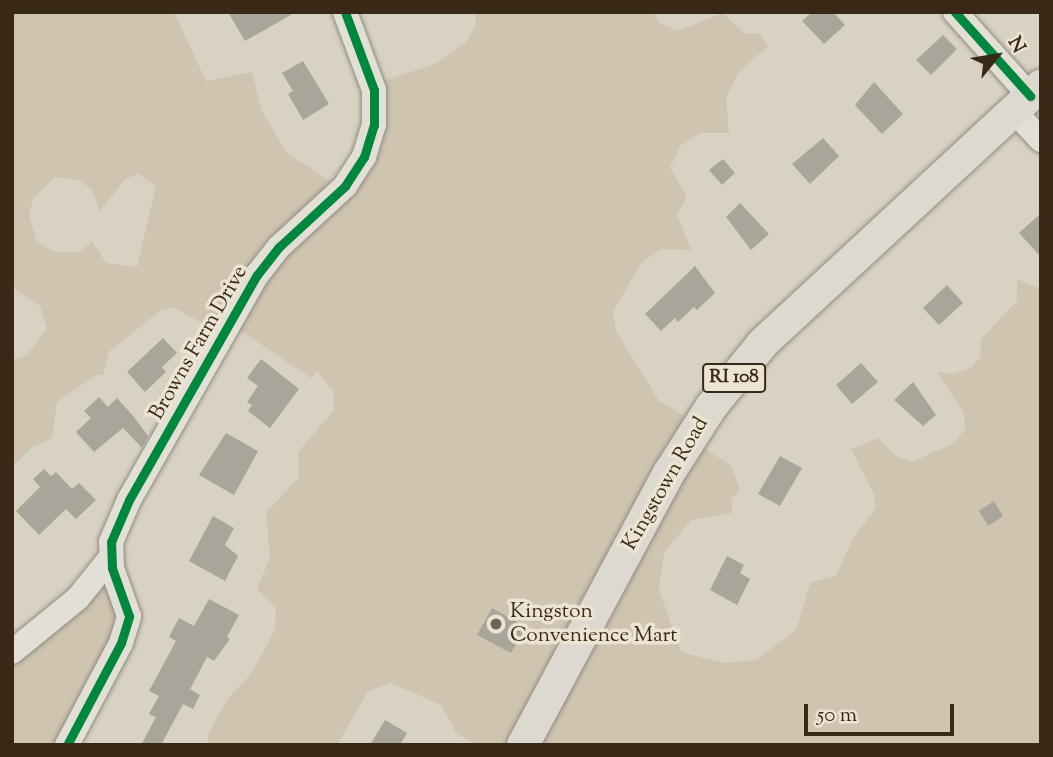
<!DOCTYPE html>
<style>
body{margin:0}
#map{position:relative;width:1053px;height:757px;overflow:hidden;background:#d8d2c3;font-family:"Sorts Mill Goudy",serif}
div>[style]{position:absolute}
.green>*{inset:0;background:#cec4af}
.building>*{inset:0;background:#aaa59a}
.roads{filter:drop-shadow(0 0 2px #928c82) drop-shadow(0 0 2px #928c82)}
.minor>*{height:24px;margin:-12px;padding:0 12px;transform-origin:12px;border-radius:12px;background:#e2dfd7}
.major>*{height:32px;margin:-16px;padding:0 16px;transform-origin:16px;border-radius:16px;background:#ddd9d0}
.cycleway>*{height:9px;margin:-4.5px;padding:0 4.5px;transform-origin:4.5px;border-radius:4.5px;background:#00873e}
.dots>*{width:19px;height:19px;translate:-50% -50%;box-sizing:border-box;border:4px solid #ece4d2;border-radius:50%}
span{translate:-50% -50%;white-space:nowrap;text-align:center;line-height:1.15;-webkit-text-stroke:7px #ece4d2;paint-order:stroke}
.shield-label span{padding:2px 5px;background:#ece4d2;border:2px solid;border-radius:5px;-webkit-text-stroke-width:0}
.shield-label{font-size:19px;color:#3a2817;font-weight:700}
.street-label{font-size:21px;color:#3a2817}
.poi-label{font-size:21px;color:#3a2817}
.left{translate:0 -50%;text-align:left}
.frame{position:absolute;inset:0;border:14px solid #3a2817;pointer-events:none}
.north{position:absolute;left:962px;top:21px;width:70px;height:70px;-webkit-text-stroke:5px #ece4d2;paint-order:stroke;rotate:60deg;font-size:19px;font-weight:700;line-height:28px;text-align:center;color:#3a2817}
.north::after{content:'';display:block;margin:auto;width:24px;height:32px;background:#3a2817;clip-path:polygon(50% 0,100% 100%,50% 72%,0 100%)}
.scale{position:absolute;left:804px;top:704px;width:150px;height:32px;box-sizing:border-box;border:4px solid #3a2817;border-top:0;padding-left:9px;font-size:21px;line-height:24px;white-space:nowrap;color:#3a2817;-webkit-text-stroke:5px #ece4d2;paint-order:stroke}
</style>
<div id="map">
<div class="green">
<i style="clip-path:polygon(evenodd,12px 12px,174px 12px,206px 81px,252px 72px,262px 111px,287px 153px,341px 188px,376px 83px,433px 65px,466px 42px,476px 25px,475px 12px,655px 12px,659px 23px,678px 31px,723px 13px,745px 34px,760px 34px,768px 46px,739px 72px,726px 98px,729px 133px,700px 133px,680px 146px,670px 168px,687px 197px,677px 214px,691px 250px,661px 249px,641px 263px,613px 312px,616px 331px,659px 401px,698px 424px,693px 440px,731px 466px,740px 489px,732px 499px,732px 513px,691px 520px,664px 553px,659px 590px,681px 652px,723px 663px,756px 660px,796px 630px,810px 583px,836px 576px,853px 538px,876px 508px,874px 494px,851px 449px,879px 438px,895px 456px,912px 462px,954px 443px,965px 429px,964px 413px,937px 372px,952px 374px,971px 368px,980px 357px,981px 339px,1017px 301px,1017px 279px,1041px 289px,1041px 745px,478px 745px,457px 734px,441px 705px,391px 683px,368px 691px,337px 745px,208px 745px,209px 732px,229px 697px,251px 674px,275px 630px,276px 609px,257px 589px,270px 557px,266px 513px,299px 477px,298px 452px,334px 410px,334px 392px,317px 371px,311px 378px,231px 324px,220px 333px,175px 308px,161px 310px,109px 352px,103px 375px,96px 375px,57px 402px,52px 438px,32px 447px,12px 467px,12px 479px,12px 360px,27px 355px,47px 329px,40px 306px,16px 290px,12px 282px,12px 12px,138px 174px,156px 186px,137px 267px,106px 263px,92px 241px,80px 252px,54px 252px,36px 240px,29px 216px,33px 198px,55px 177px,80px 180px,92px 190px,100px 211px,125px 179px,138px 174px)"></i>
<i style="clip-path:polygon(111px 557px,129px 616px,67px 745px,12px 745px,12px 652px)"></i>
</div>
<div class="building">
<i style="clip-path:polygon(228px 12px,296px 12px,245px 41px)"></i>
<i style="clip-path:polygon(812px 12px,833px 12px,845px 25px,824px 44px,802px 21px)"></i>
<i style="clip-path:polygon(943px 35px,957px 49px,931px 75px,916px 60px)"></i>
<i style="clip-path:polygon(303px 61px,329px 104px,303px 120px,288px 94px,293px 91px,282px 73px)"></i>
<i style="clip-path:polygon(874px 82px,903px 114px,882px 134px,855px 105px)"></i>
<i style="clip-path:polygon(823px 138px,839px 156px,810px 184px,792px 164px)"></i>
<i style="clip-path:polygon(723px 159px,735px 173px,722px 185px,709px 170px)"></i>
<i style="clip-path:polygon(740px 203px,769px 234px,751px 250px,726px 217px)"></i>
<i style="clip-path:polygon(1041px 213px,1041px 257px,1019px 233px)"></i>
<i style="clip-path:polygon(695px 266px,715px 293px,697px 310px,694px 307px,678px 322px,675px 318px,661px 331px,645px 314px)"></i>
<i style="clip-path:polygon(947px 285px,963px 303px,939px 325px,923px 308px)"></i>
<i style="clip-path:polygon(163px 338px,177px 353px,162px 367px,166px 372px,145px 392px,127px 372px)"></i>
<i style="clip-path:polygon(261px 359px,299px 389px,270px 428px,248px 411px,252px 405px,247px 402px,258px 386px,247px 378px)"></i>
<i style="clip-path:polygon(861px 363px,878px 382px,852px 404px,836px 385px)"></i>
<i style="clip-path:polygon(913px 382px,936px 415px,923px 426px,894px 400px)"></i>
<i style="clip-path:polygon(99px 397px,108px 407px,117px 398px,134px 417px,148px 436px,142px 448px,123px 428px,94px 452px,76px 432px,91px 418px,84px 411px)"></i>
<i style="clip-path:polygon(226px 433px,258px 451px,234px 495px,199px 475px)"></i>
<i style="clip-path:polygon(780px 456px,802px 468px,780px 506px,758px 494px)"></i>
<i style="clip-path:polygon(44px 469px,51px 476px,56px 472px,72px 489px,79px 483px,96px 500px,76px 519px,66px 509px,39px 535px,16px 511px,40px 487px,33px 479px)"></i>
<i style="clip-path:polygon(994px 501px,1003px 516px,988px 526px,979px 511px)"></i>
<i style="clip-path:polygon(213px 516px,234px 528px,225px 545px,238px 556px,225px 581px,189px 561px)"></i>
<i style="clip-path:polygon(727px 556px,744px 565px,740px 573px,750px 579px,737px 605px,710px 590px)"></i>
<i style="clip-path:polygon(209px 599px,239px 615px,227px 637px,230px 639px,214px 661px,207px 657px,190px 689px,200px 695px,193px 709px,183px 704px,161px 745px,141px 745px,156px 717px,149px 714px,159px 696px,149px 691px,176px 641px,169px 637px,179px 618px,194px 626px)"></i>
<i style="clip-path:polygon(492px 608px,526px 627px,511px 653px,477px 635px)"></i>
<i style="clip-path:polygon(385px 720px,407px 733px,400px 745px,370px 745px)"></i>
</div>
<div class="roads">
<div class="minor">
<i style="left:955px;top:12px;width:113px;rotate:48.2deg"></i>
<i style="left:1014px;top:111px;width:40px;rotate:47deg"></i>
<i style="left:12px;top:652px;width:85px;rotate:-39.3deg"></i>
<i style="left:78px;top:598px;width:53px;rotate:-51.2deg"></i>
<i style="left:67px;top:745px;width:115px;rotate:-62.1deg"></i>
<i style="left:121px;top:643px;width:28px;rotate:-73deg"></i>
<i style="left:129px;top:616px;width:51px;rotate:-109.5deg"></i>
<i style="left:112px;top:568px;width:26px;rotate:-92deg"></i>
<i style="left:111px;top:542px;width:46px;rotate:-66.8deg"></i>
<i style="left:129px;top:500px;width:259px;rotate:-60.4deg"></i>
<i style="left:257px;top:275px;width:36px;rotate:-52deg"></i>
<i style="left:279px;top:247px;width:90px;rotate:-42.7deg"></i>
<i style="left:345px;top:186px;width:35px;rotate:-57deg"></i>
<i style="left:364px;top:157px;width:34px;rotate:-73deg"></i>
<i style="left:374px;top:125px;width:35px;rotate:-90deg"></i>
<i style="left:374px;top:90px;width:83px;rotate:-110.4deg"></i>
</div>
<div class="major">
<i style="left:523px;top:745px;width:309px;rotate:-61.8deg"></i>
<i style="left:669px;top:473px;width:78px;rotate:-57.5deg"></i>
<i style="left:711px;top:407px;width:82px;rotate:-50.9deg"></i>
<i style="left:763px;top:343px;width:379px;rotate:-42.8deg"></i>
</div>
</div>
<div class="cycleway">
<i style="left:955px;top:12px;width:113px;rotate:48.2deg"></i>
<i style="left:67px;top:745px;width:115px;rotate:-62.1deg"></i>
<i style="left:121px;top:643px;width:28px;rotate:-73deg"></i>
<i style="left:129px;top:616px;width:51px;rotate:-109.5deg"></i>
<i style="left:112px;top:568px;width:26px;rotate:-92deg"></i>
<i style="left:111px;top:542px;width:46px;rotate:-66.8deg"></i>
<i style="left:129px;top:500px;width:259px;rotate:-60.4deg"></i>
<i style="left:257px;top:275px;width:36px;rotate:-52deg"></i>
<i style="left:279px;top:247px;width:90px;rotate:-42.7deg"></i>
<i style="left:345px;top:186px;width:35px;rotate:-57deg"></i>
<i style="left:364px;top:157px;width:34px;rotate:-73deg"></i>
<i style="left:374px;top:125px;width:35px;rotate:-90deg"></i>
<i style="left:374px;top:90px;width:83px;rotate:-110.4deg"></i>
</div>
<div class="dots">
<i style="left:496px;top:624px;background:#716453"></i>
</div>
<div class="shield-label">
<span style="left:734px;top:378px">RI 108</span>
</div>
<div class="street-label">
<span style="left:199px;top:343px;rotate:-60deg">Browns Farm Drive</span>
<span style="left:666px;top:484px;rotate:-60deg">Kingstown Road</span>
</div>
<div class="poi-label">
<span class="left" style="left:510px;top:624px">Kingston<br>Convenience Mart</span>
</div>
<div class="frame"></div>
<div class="north">N</div>
<div class="scale">50 m</div>
</div>
